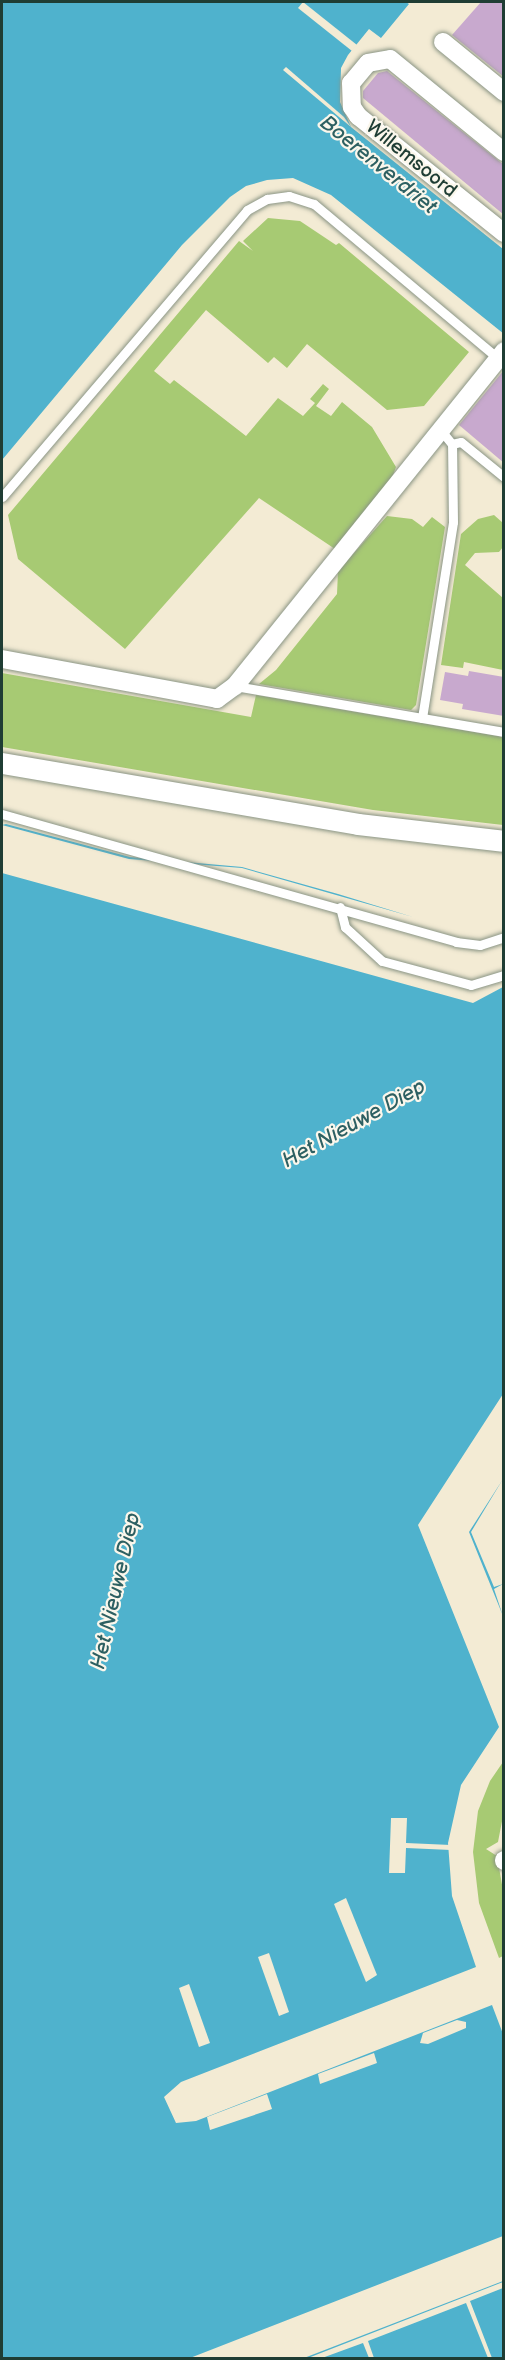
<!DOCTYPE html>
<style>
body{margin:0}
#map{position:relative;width:505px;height:2360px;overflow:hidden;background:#f3ebd4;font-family:"Balsamiq Sans",sans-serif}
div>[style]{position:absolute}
.green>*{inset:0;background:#a7ca73}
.water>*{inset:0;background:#4fb2cd}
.pier>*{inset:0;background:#f3ebd4}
.building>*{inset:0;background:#c8a9ce}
.roads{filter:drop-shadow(0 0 2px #899484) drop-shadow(0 0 2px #899484)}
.service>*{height:9px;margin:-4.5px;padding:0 4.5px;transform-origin:4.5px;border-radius:4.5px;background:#fff}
.minor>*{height:18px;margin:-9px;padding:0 9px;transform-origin:9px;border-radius:9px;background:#fff}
.tertiary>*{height:21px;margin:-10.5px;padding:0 10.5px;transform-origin:10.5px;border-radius:10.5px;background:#fff}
span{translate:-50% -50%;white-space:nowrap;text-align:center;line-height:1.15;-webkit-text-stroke:4.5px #fbf7ec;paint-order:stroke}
.street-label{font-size:20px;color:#1f3d34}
.water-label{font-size:21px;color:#2d6062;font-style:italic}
.frame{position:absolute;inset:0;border:3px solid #1f3d34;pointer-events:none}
</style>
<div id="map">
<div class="green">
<i style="clip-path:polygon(268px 218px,300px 221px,336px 245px,339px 243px,469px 352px,424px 406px,387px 410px,307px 344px,287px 368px,274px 357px,268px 363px,206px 310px,154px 371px,170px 384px,174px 380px,246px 436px,278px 398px,303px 416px,315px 403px,310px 399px,323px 384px,329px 389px,316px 406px,331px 416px,342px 402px,372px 427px,396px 467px,390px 483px,335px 549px,259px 498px,125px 649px,18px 559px,8px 515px,239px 241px,253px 251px,243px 241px)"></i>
<i style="clip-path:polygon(494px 515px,503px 523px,503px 547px,499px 552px,475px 553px,465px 565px,503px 598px,503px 670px,464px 662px,463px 668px,441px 665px,461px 534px,478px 519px)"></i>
<i style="clip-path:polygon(387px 516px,412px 519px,423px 527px,432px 517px,445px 527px,416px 705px,411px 710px,259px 684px,276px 670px,337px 594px,338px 571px)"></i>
<i style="clip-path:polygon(2px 673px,251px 717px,256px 695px,503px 737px,503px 825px,373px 810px,2px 747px)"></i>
<i style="clip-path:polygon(503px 1762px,503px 1816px,498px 1842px,486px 1849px,497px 1856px,504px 1896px,503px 1956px,499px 1958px,479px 1903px,473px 1852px,478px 1811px,490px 1781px)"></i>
</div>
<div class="water">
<i style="clip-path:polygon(2px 2px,406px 2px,409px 4px,381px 38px,369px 29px,348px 55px,341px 68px,340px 102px,351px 127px,503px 249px,504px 334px,331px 195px,293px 178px,267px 180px,246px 186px,230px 197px,182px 245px,2px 460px)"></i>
<i style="clip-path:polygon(6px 824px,130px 857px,242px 867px,338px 894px,413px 917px,242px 868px,129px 859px,2px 825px)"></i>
<i style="clip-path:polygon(2px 873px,473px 1003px,503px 987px,503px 1394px,418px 1525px,499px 1727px,461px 1785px,448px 1843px,452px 1896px,476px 1967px,181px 2082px,164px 2097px,176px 2123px,196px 2121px,492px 2005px,503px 2034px,503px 2236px,190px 2358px,2px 2358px)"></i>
<i style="clip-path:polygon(503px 1479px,471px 1532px,494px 1587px,503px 1584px,494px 1589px,503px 1616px,469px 1532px)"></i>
<i style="clip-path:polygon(503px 2281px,503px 2358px,304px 2358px)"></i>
</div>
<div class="pier">
<i style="clip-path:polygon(303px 2px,357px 45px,352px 51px,298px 8px)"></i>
<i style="clip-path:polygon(286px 67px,344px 117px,351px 127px,283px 70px)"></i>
<i style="clip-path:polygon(391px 1818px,407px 1818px,406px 1843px,451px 1845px,451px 1850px,406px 1848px,405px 1873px,389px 1873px)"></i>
<i style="clip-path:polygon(346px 1898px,377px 1975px,366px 1982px,334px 1904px)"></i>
<i style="clip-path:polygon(269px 1953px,289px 2012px,279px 2016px,258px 1957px)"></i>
<i style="clip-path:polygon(189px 1984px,210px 2043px,199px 2047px,179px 1988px)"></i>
<i style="clip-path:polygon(457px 2020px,466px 2022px,466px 2028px,428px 2044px,420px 2043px,423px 2033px)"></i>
<i style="clip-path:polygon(374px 2053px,377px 2063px,320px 2084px,318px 2074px)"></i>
<i style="clip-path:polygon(267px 2094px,272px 2109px,210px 2130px,207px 2117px)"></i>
<i style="clip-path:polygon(503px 2282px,503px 2288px,470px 2301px,492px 2358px,488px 2358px,466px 2303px,368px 2341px,374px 2358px,369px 2358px,363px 2343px,322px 2358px,308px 2358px)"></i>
</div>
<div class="building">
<i style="clip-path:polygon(481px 2px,504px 2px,504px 77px,452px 35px)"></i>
<i style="clip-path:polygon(387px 71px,504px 165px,504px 215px,363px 98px,363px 91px,378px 73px)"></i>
<i style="clip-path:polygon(504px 370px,504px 463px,459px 425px)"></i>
<i style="clip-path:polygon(469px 671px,504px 677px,504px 716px,462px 709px,463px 704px,440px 700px,445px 672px,468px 676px)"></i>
</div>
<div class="roads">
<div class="service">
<i style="left:439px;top:428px;width:21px;rotate:51deg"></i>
<i style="left:452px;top:444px;width:9px;rotate:-13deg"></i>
<i style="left:461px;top:442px;width:55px;rotate:39.1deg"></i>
<i style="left:2px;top:497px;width:377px;rotate:-49.5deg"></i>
<i style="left:247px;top:210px;width:23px;rotate:-29deg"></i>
<i style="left:267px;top:199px;width:22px;rotate:-8deg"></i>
<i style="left:289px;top:196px;width:26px;rotate:18deg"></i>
<i style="left:314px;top:204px;width:241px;rotate:40deg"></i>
<i style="left:235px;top:686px;width:273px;rotate:9.7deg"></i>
<i style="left:422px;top:718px;width:198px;rotate:-81deg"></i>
<i style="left:453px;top:522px;width:78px;rotate:-90.7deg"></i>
<i style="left:2px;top:814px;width:472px;rotate:15.7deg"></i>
<i style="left:456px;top:942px;width:24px;rotate:7deg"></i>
<i style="left:480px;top:945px;width:25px;rotate:-18deg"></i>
<i style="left:340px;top:907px;width:21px;rotate:76deg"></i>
<i style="left:345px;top:927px;width:50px;rotate:42.6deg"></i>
<i style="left:382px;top:961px;width:92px;rotate:15.1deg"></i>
<i style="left:471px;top:985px;width:34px;rotate:-17deg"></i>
</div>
<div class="minor">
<i style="left:443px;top:42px;width:79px;rotate:39.3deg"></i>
<i style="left:504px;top:152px;width:147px;rotate:-140.8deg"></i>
<i style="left:390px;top:59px;width:22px;rotate:170deg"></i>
<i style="left:368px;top:63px;width:26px;rotate:130deg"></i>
<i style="left:351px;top:83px;width:24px;rotate:88deg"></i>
<i style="left:352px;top:107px;width:11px;rotate:56deg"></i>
<i style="left:358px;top:116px;width:187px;rotate:38.7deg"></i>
<i style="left:2px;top:659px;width:219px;rotate:10.5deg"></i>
<i style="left:217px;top:699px;width:22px;rotate:-36deg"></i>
<i style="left:235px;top:686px;width:430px;rotate:-51.2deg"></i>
<i style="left:504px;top:1860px;width:1px;rotate:90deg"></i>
</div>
<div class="tertiary">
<i style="left:2px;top:763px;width:361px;rotate:9.7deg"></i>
<i style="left:358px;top:824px;width:147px;rotate:6.6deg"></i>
</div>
</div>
<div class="street-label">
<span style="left:411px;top:159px;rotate:39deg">Willemsoord</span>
</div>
<div class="water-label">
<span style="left:378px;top:165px;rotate:39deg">Boerenverdriet</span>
<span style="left:354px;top:1124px;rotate:-29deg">Het Nieuwe Diep</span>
<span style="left:116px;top:1591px;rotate:-77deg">Het Nieuwe Diep</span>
</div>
<div class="frame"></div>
</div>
